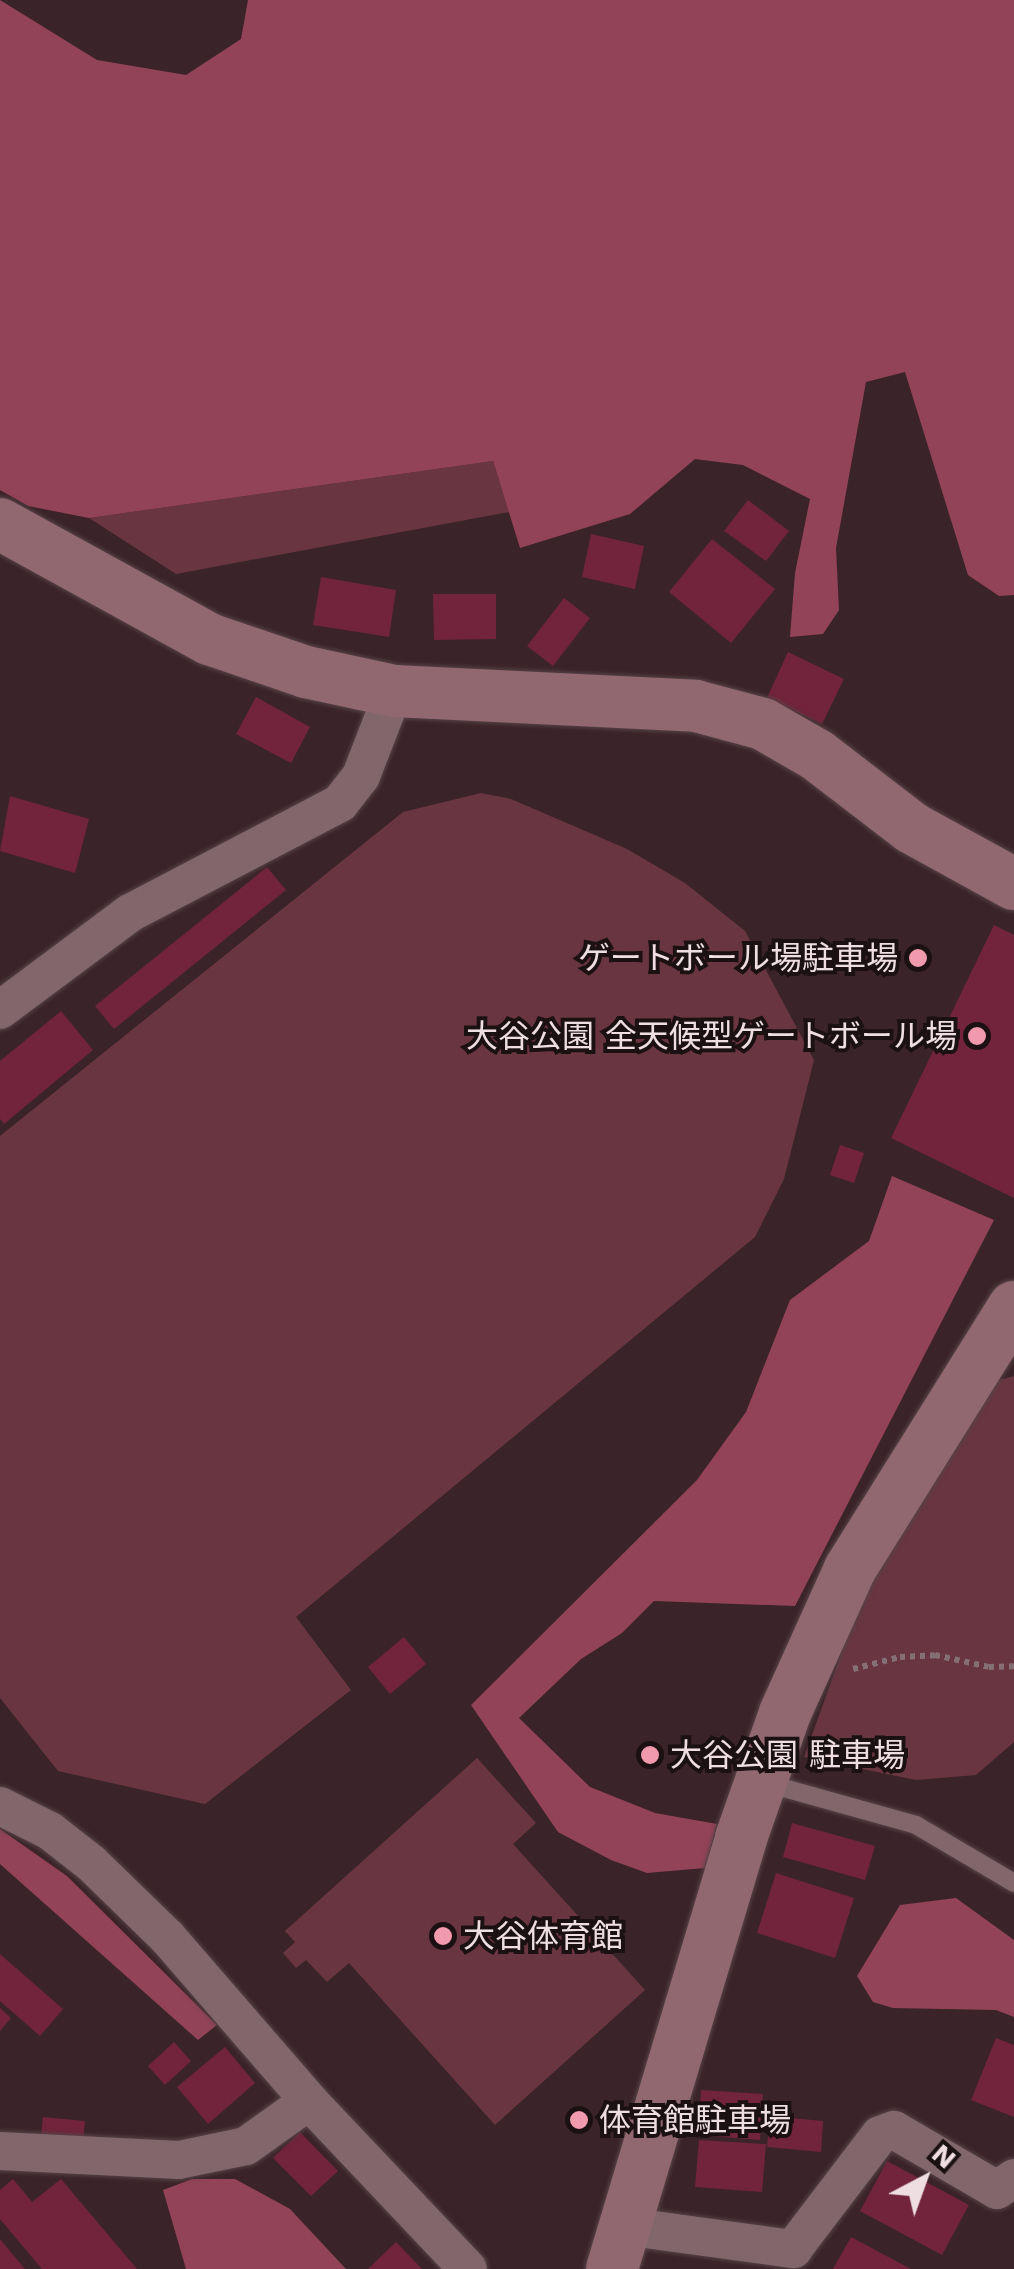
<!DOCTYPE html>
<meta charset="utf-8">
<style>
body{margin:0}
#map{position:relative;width:1014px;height:2269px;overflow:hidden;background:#3b2429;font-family:"Work Sans","Noto Sans JP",sans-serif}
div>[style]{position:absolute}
.green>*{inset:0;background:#693541}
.forest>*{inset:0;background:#934358}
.building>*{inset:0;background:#71243b}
.path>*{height:6px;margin-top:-3px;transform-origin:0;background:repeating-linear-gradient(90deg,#846f74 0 5px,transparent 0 10px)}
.roads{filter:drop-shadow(0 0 2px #564348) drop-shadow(0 0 2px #564348)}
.lane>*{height:18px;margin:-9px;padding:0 9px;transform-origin:9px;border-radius:9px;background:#81676c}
.street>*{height:38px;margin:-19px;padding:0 19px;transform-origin:19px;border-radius:19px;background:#81676c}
.secondary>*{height:52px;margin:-26px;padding:0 26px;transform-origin:26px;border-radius:26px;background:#916870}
.dots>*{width:28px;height:28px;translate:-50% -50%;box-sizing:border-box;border:5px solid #1b1113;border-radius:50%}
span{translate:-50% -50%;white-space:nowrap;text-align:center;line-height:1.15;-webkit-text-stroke:8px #1b1113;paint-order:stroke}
.poi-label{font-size:32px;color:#eedee1}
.right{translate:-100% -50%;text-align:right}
.left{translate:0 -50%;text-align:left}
.north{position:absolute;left:874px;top:2129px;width:100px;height:100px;-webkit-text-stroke:8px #1b1113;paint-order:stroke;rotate:41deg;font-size:28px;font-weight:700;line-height:40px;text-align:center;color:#eedee1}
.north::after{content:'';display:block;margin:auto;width:35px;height:45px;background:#eedee1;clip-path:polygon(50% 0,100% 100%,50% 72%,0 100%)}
</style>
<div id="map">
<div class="green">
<i style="clip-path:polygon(493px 461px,509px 512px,176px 574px,89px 518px)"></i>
<i style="clip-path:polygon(481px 793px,511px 799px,627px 849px,685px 883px,745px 931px,814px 1060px,784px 1179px,755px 1237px,296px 1617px,351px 1690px,205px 1804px,58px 1771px,0 1698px,0 1136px,403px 812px)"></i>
<i style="clip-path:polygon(1014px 1376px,1014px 1742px,976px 1775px,916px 1780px,804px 1757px,858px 1607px,984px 1384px)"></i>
<i style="clip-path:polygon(477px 1758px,536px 1823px,513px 1844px,645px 1990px,495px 2125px,349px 1963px,327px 1982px,306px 1960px,296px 1968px,283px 1953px,295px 1942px,285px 1931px)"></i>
</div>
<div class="forest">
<i style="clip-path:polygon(0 0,97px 60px,186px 75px,241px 39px,248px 0,1014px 0,1014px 595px,999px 596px,968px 575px,905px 372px,866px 382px,836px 548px,839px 610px,823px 634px,790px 637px,795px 573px,810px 499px,743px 465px,695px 459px,630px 514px,520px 548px,493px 461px,89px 518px,28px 506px,0 490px)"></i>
<i style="clip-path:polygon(892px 1176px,994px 1220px,795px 1606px,654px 1601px,622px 1633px,581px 1659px,519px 1718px,590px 1787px,655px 1813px,717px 1824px,705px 1868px,647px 1873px,611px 1860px,558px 1832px,471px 1705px,697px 1480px,746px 1412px,790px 1300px,869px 1241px)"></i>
<i style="clip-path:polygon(0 1829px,67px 1876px,217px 2025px,198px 2040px,0 1864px)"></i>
<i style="clip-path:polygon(956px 1898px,1014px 1940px,1014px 2017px,996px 2010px,893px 2008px,873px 2002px,857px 1976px,900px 1905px)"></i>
<i style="clip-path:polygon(192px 2179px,235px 2179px,290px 2209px,346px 2269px,186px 2269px,163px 2190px)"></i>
</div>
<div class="building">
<i style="clip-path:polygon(748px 500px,789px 531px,766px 561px,724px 531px)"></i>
<i style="clip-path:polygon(591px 534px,644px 546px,635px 589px,582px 577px)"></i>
<i style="clip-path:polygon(712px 539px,775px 589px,731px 643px,669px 592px)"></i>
<i style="clip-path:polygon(321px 577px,396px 590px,389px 637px,313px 625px)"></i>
<i style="clip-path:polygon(433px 594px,496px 594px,496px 639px,434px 640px)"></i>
<i style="clip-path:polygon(564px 598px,590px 618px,553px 666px,527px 646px)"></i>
<i style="clip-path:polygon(788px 652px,844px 679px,822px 724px,767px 698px)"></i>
<i style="clip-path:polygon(256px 697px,310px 727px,291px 763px,236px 734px)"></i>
<i style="clip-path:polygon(10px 796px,89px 819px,75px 873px,0 851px)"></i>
<i style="clip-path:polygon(267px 867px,286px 890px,114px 1029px,95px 1006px)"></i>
<i style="clip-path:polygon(994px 925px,1014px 935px,1014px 1198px,891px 1138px)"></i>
<i style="clip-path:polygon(61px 1011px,93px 1050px,4px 1124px,0 1119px,0 1061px)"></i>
<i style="clip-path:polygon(840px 1145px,864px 1153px,854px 1183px,830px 1175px)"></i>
<i style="clip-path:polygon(404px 1637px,426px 1664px,390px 1694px,368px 1667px)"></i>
<i style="clip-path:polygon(792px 1823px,875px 1846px,865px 1880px,783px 1857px)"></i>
<i style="clip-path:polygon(776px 1873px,854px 1898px,835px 1958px,757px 1933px)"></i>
<i style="clip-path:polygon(0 1954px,63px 2009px,40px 2036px,0 2001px)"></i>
<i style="clip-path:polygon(0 2008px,11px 2018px,0 2031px)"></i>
<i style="clip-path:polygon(996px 2038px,1014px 2045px,1014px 2117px,971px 2100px)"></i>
<i style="clip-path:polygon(174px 2042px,191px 2061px,165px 2085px,148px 2066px)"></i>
<i style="clip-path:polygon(225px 2047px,255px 2083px,208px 2124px,177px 2087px)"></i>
<i style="clip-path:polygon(701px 2090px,763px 2094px,760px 2140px,698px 2135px)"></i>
<i style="clip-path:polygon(770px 2116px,823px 2121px,821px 2152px,767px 2147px)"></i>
<i style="clip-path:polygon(43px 2117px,85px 2121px,83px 2140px,41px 2136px)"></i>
<i style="clip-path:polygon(300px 2132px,338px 2171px,311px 2196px,273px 2158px)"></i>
<i style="clip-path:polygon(699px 2140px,766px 2144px,762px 2192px,695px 2187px)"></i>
<i style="clip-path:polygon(887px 2161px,969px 2205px,942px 2255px,860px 2211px)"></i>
<i style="clip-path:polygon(13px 2179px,32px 2202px,61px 2179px,137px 2269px,42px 2269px,0 2219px,0 2190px)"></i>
<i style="clip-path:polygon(851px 2237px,911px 2269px,833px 2269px)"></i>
<i style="clip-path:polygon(0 2239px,25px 2269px,0 2269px)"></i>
<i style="clip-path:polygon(396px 2242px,422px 2269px,368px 2269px)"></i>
</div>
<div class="path">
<i style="left:853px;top:1669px;width:49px;rotate:-14.3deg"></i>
<i style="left:900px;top:1657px;width:35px;rotate:-3deg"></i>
<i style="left:935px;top:1655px;width:55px;rotate:12.5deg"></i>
<i style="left:989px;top:1667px;width:25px;rotate:-2deg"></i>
</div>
<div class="roads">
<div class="lane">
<i style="left:766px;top:1783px;width:156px;rotate:15.6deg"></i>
<i style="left:916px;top:1825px;width:114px;rotate:30.6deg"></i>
</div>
<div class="street">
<i style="left:0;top:1010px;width:162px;rotate:-36.7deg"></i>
<i style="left:130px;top:913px;width:237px;rotate:-27.6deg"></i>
<i style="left:340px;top:803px;width:34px;rotate:-52deg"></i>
<i style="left:361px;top:776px;width:91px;rotate:-68.8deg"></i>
<i style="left:0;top:1806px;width:56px;rotate:26.6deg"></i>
<i style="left:50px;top:1831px;width:52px;rotate:38deg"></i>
<i style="left:91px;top:1863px;width:107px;rotate:44.2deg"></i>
<i style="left:168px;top:1938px;width:216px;rotate:49.1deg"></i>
<i style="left:309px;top:2101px;width:231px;rotate:46.6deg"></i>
<i style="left:0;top:2151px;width:179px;rotate:2.9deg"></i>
<i style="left:179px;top:2160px;width:68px;rotate:-11.8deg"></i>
<i style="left:246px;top:2146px;width:77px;rotate:-35.5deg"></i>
<i style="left:624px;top:2226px;width:171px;rotate:7.8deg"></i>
<i style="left:793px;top:2249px;width:143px;rotate:-52.7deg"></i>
<i style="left:880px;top:2135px;width:15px;rotate:-20deg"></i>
<i style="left:894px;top:2130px;width:119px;rotate:30.2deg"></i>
<i style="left:997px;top:2190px;width:21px;rotate:-35deg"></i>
</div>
<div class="secondary">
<i style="left:0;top:524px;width:239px;rotate:28.8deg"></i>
<i style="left:209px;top:639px;width:102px;rotate:18.8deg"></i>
<i style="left:306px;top:672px;width:90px;rotate:12.2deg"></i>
<i style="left:394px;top:691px;width:302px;rotate:2.8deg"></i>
<i style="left:696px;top:706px;width:69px;rotate:15deg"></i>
<i style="left:763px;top:724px;width:62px;rotate:29.9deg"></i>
<i style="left:817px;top:755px;width:120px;rotate:37.5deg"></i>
<i style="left:912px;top:828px;width:116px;rotate:28.8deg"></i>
<i style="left:612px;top:2269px;width:450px;rotate:-73.3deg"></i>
<i style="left:741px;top:1838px;width:133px;rotate:-70.6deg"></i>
<i style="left:785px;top:1713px;width:158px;rotate:-65.7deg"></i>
<i style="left:850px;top:1569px;width:309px;rotate:-58deg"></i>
</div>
</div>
<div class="dots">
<i style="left:918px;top:958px;background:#f29aad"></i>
<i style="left:977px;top:1036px;background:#f29aad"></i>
<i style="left:650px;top:1755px;background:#f29aad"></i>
<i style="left:443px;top:1936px;background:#f29aad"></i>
<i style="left:579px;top:2120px;background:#f29aad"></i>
</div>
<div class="poi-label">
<span class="right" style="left:898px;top:958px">ゲートボール場駐車場</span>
<span class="right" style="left:957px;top:1036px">大谷公園 全天候型ゲートボール場</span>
<span class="left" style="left:670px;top:1755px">大谷公園 駐車場</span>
<span class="left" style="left:463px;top:1936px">大谷体育館</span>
<span class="left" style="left:599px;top:2120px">体育館駐車場</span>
</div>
<div class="north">N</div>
</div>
